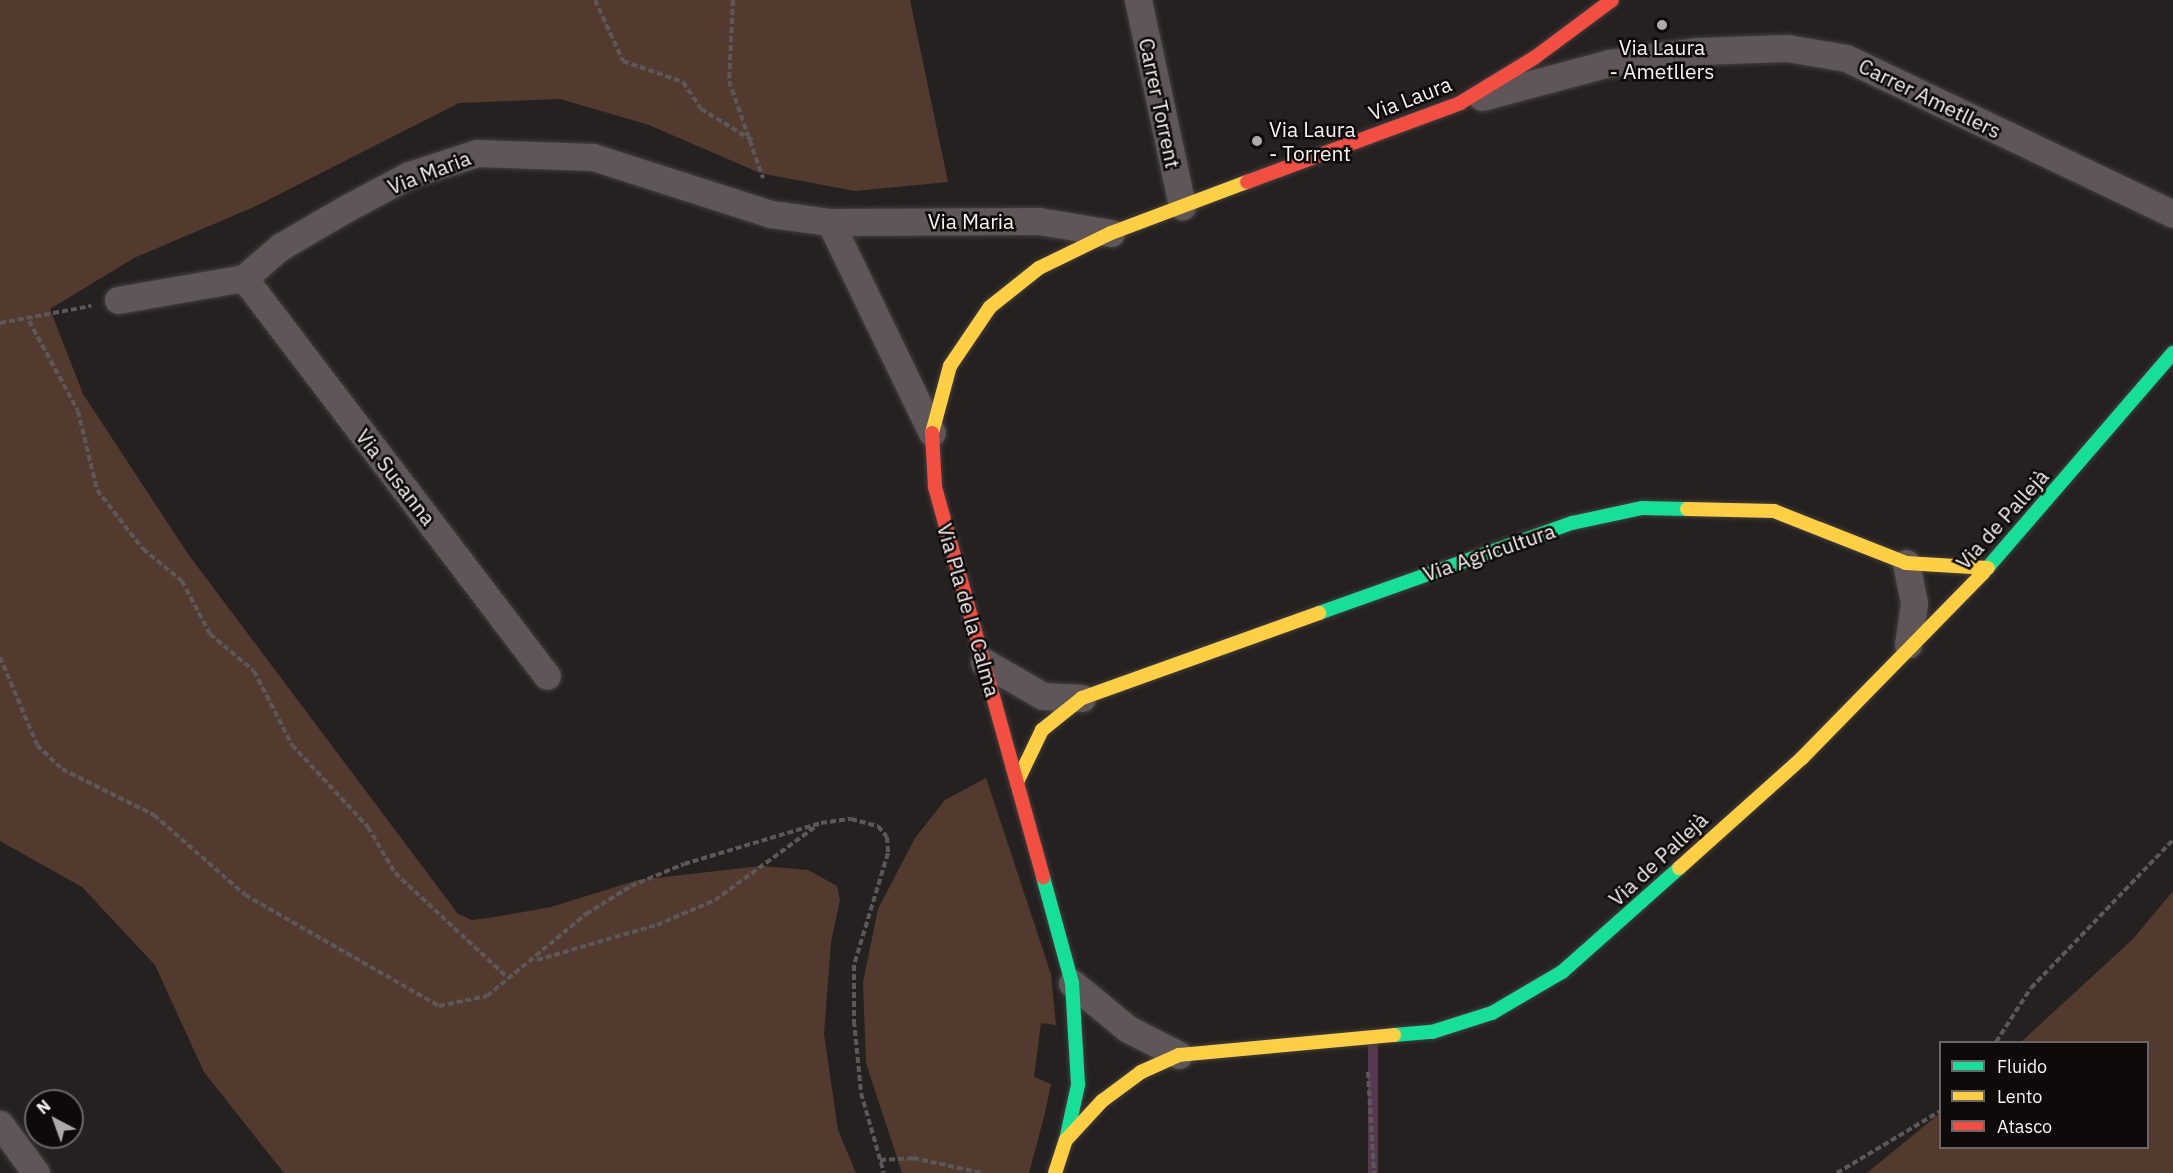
<!DOCTYPE html>
<meta charset="utf-8">
<style>
body{margin:0}
#map{position:relative;width:2173px;height:1173px;overflow:hidden;background:#262121;font-family:"IBM Plex Sans",sans-serif}
div>[style]{position:absolute}
.green>*{inset:0;background:#533a2e}
.stream>*{height:10px;margin:-5px;padding:0 5px;transform-origin:5px;border-radius:5px;background:#573851}
.path>*{height:4px;margin-top:-2px;transform-origin:0;background:repeating-linear-gradient(90deg,#5c5758 0 6px,transparent 0 9px)}
.roads{filter:drop-shadow(0 0 2px #433f3f) drop-shadow(0 0 2px #433f3f)}
.street>*{height:27px;margin:-13.5px;padding:0 13.5px;transform-origin:13.5px;border-radius:13.5px;background:#5e5659}
.fast>*{height:14px;margin:-7px;padding:0 7px;transform-origin:7px;border-radius:7px;background:#16e098}
.slow>*{height:14px;margin:-7px;padding:0 7px;transform-origin:7px;border-radius:7px;background:#ffcf43}
.jam>*{height:14px;margin:-7px;padding:0 7px;transform-origin:7px;border-radius:7px;background:#f24e42}
.dots>*{width:16px;height:16px;translate:-50% -50%;box-sizing:border-box;border:3px solid #0e0a0a;border-radius:50%}
span{translate:-50% -50%;white-space:nowrap;text-align:center;line-height:1.15;-webkit-text-stroke:5px #0e0a0a;paint-order:stroke}
.poi-label{font-size:21px;color:#f8f1f2}
.left{translate:0 -50%;text-align:left}
.street-label{font-size:21px;color:#f8f1f2}
.legend{position:absolute;left:1939px;top:1041px;width:210px;height:108px;box-sizing:border-box;background:#0e0a0a;border:2px solid #6c6667;margin:0;padding:8px 10px;list-style:none;font-size:18px;color:#f8f1f2}
.legend li{display:flex;align-items:center;gap:12px;height:30px}
.legend b{width:30px;border:2px solid #6c6667}
.north{position:absolute;left:24px;top:1089px;width:60px;height:60px;box-sizing:border-box;background:#0e0a0a;border:2px solid #6c6667;border-radius:50%;rotate:319deg;font-size:16px;font-weight:700;line-height:24px;text-align:center;color:#f8f1f2}
.north::after{content:'';display:block;margin:auto;width:21px;height:27px;background:#aea8a9;clip-path:polygon(50% 0,100% 100%,50% 72%,0 100%)}
</style>
<div id="map">
<div class="green">
<i style="clip-path:polygon(0 0,910px 0,948px 182px,855px 191px,760px 173px,649px 125px,560px 99px,459px 103px,256px 206px,134px 258px,50px 309px,83px 394px,188px 554px,458px 914px,472px 920px,489px 918px,551px 907px,638px 880px,761px 866px,808px 870px,837px 886px,840px 900px,831px 942px,824px 1034px,838px 1130px,856px 1173px,284px 1173px,204px 1072px,155px 965px,82px 887px,0 841px)"></i>
<i style="clip-path:polygon(986px 778px,1051px 974px,1056px 1025px,1041px 1023px,1034px 1077px,1051px 1084px,1045px 1113px,1029px 1173px,902px 1173px,866px 1063px,863px 982px,878px 909px,915px 838px,945px 800px)"></i>
<i style="clip-path:polygon(2173px 891px,2173px 1173px,1867px 1173px,1940px 1113px,1940px 1148px,2148px 1148px,2148px 1042px,2021px 1042px,2133px 939px)"></i>
</div>
<div class="stream">
<i style="left:1373px;top:1046px;width:127px;rotate:90deg"></i>
</div>
<div class="path">
<i style="left:595px;top:0;width:67px;rotate:65.3deg"></i>
<i style="left:623px;top:61px;width:64px;rotate:19.3deg"></i>
<i style="left:683px;top:82px;width:32px;rotate:56deg"></i>
<i style="left:701px;top:109px;width:63px;rotate:31.4deg"></i>
<i style="left:733px;top:0;width:81px;rotate:92.8deg"></i>
<i style="left:729px;top:81px;width:103px;rotate:70.7deg"></i>
<i style="left:29px;top:321px;width:102px;rotate:61.4deg"></i>
<i style="left:78px;top:411px;width:81px;rotate:76.5deg"></i>
<i style="left:97px;top:490px;width:75px;rotate:52.1deg"></i>
<i style="left:143px;top:549px;width:50px;rotate:39.4deg"></i>
<i style="left:182px;top:581px;width:60px;rotate:62.2deg"></i>
<i style="left:210px;top:634px;width:57px;rotate:40.1deg"></i>
<i style="left:254px;top:671px;width:83px;rotate:62.8deg"></i>
<i style="left:292px;top:745px;width:112px;rotate:47.2deg"></i>
<i style="left:368px;top:827px;width:53px;rotate:59.6deg"></i>
<i style="left:395px;top:873px;width:154px;rotate:42.9deg"></i>
<i style="left:0;top:323px;width:93px;rotate:-10.6deg"></i>
<i style="left:0;top:657px;width:95px;rotate:67.2deg"></i>
<i style="left:37px;top:745px;width:35px;rotate:44deg"></i>
<i style="left:62px;top:769px;width:103px;rotate:26.6deg"></i>
<i style="left:154px;top:815px;width:121px;rotate:41.3deg"></i>
<i style="left:245px;top:895px;width:224px;rotate:29.8deg"></i>
<i style="left:439px;top:1006px;width:49px;rotate:-11.8deg"></i>
<i style="left:487px;top:996px;width:129px;rotate:-39.6deg"></i>
<i style="left:586px;top:914px;width:53px;rotate:-31.9deg"></i>
<i style="left:631px;top:886px;width:57px;rotate:-22.5deg"></i>
<i style="left:684px;top:864px;width:143px;rotate:-16.7deg"></i>
<i style="left:821px;top:823px;width:30px;rotate:-8deg"></i>
<i style="left:851px;top:819px;width:28px;rotate:15deg"></i>
<i style="left:878px;top:826px;width:14px;rotate:51deg"></i>
<i style="left:887px;top:837px;width:16px;rotate:86deg"></i>
<i style="left:888px;top:853px;width:117px;rotate:106.9deg"></i>
<i style="left:854px;top:965px;width:56px;rotate:90deg"></i>
<i style="left:854px;top:1021px;width:72px;rotate:84.4deg"></i>
<i style="left:861px;top:1093px;width:83px;rotate:74deg"></i>
<i style="left:537px;top:960px;width:125px;rotate:-16.3deg"></i>
<i style="left:657px;top:925px;width:63px;rotate:-23.3deg"></i>
<i style="left:715px;top:900px;width:127px;rotate:-36.1deg"></i>
<i style="left:1996px;top:1042px;width:64px;rotate:-57.1deg"></i>
<i style="left:2031px;top:988px;width:205px;rotate:-46.2deg"></i>
<i style="left:1368px;top:1072px;width:101px;rotate:86.6deg"></i>
<i style="left:880px;top:1160px;width:33px;rotate:-3deg"></i>
<i style="left:913px;top:1158px;width:71px;rotate:12.3deg"></i>
<i style="left:1837px;top:1173px;width:120px;rotate:-31deg"></i>
</div>
<div class="roads">
<div class="street">
<i style="left:1138px;top:0;width:211px;rotate:77.9deg"></i>
<i style="left:1482px;top:97px;width:132px;rotate:-14.9deg"></i>
<i style="left:1610px;top:63px;width:89px;rotate:-7.8deg"></i>
<i style="left:1698px;top:51px;width:89px;rotate:-1.9deg"></i>
<i style="left:1787px;top:48px;width:60px;rotate:9.6deg"></i>
<i style="left:1846px;top:58px;width:362px;rotate:25.5deg"></i>
<i style="left:830px;top:222px;width:234px;rotate:64.2deg"></i>
<i style="left:244px;top:278px;width:500px;rotate:52.72deg"></i>
<i style="left:118px;top:300px;width:128px;rotate:-9.9deg"></i>
<i style="left:244px;top:278px;width:48px;rotate:-40.7deg"></i>
<i style="left:280px;top:247px;width:78px;rotate:-30.2deg"></i>
<i style="left:347px;top:208px;width:70px;rotate:-28deg"></i>
<i style="left:409px;top:175px;width:71px;rotate:-17.9deg"></i>
<i style="left:477px;top:153px;width:116px;rotate:2deg"></i>
<i style="left:593px;top:157px;width:187px;rotate:17.8deg"></i>
<i style="left:771px;top:214px;width:60px;rotate:7.7deg"></i>
<i style="left:830px;top:222px;width:209px;rotate:-0.3deg"></i>
<i style="left:1039px;top:221px;width:73px;rotate:9.5deg"></i>
<i style="left:1906px;top:563px;width:41px;rotate:78.7deg"></i>
<i style="left:1914px;top:603px;width:42px;rotate:98.1deg"></i>
<i style="left:984px;top:662px;width:68px;rotate:30deg"></i>
<i style="left:1043px;top:696px;width:39px;rotate:3deg"></i>
<i style="left:1072px;top:983px;width:72px;rotate:39.4deg"></i>
<i style="left:1128px;top:1029px;width:57px;rotate:27deg"></i>
<i style="left:0;top:1124px;width:61px;rotate:53.7deg"></i>
</div>
<div class="fast">
<i style="left:1983px;top:573px;width:291px;rotate:-49.2deg"></i>
<i style="left:1319px;top:613px;width:269px;rotate:-19.6deg"></i>
<i style="left:1572px;top:523px;width:72px;rotate:-12.1deg"></i>
<i style="left:1642px;top:508px;width:45px;rotate:1.3deg"></i>
<i style="left:1043px;top:877px;width:110px;rotate:74.7deg"></i>
<i style="left:1072px;top:983px;width:102px;rotate:86.6deg"></i>
<i style="left:1078px;top:1085px;width:56px;rotate:102.3deg"></i>
<i style="left:1394px;top:1035px;width:38px;rotate:-5deg"></i>
<i style="left:1432px;top:1032px;width:63px;rotate:-17.6deg"></i>
<i style="left:1492px;top:1013px;width:81px;rotate:-30.4deg"></i>
<i style="left:1562px;top:972px;width:157px;rotate:-41.6deg"></i>
</div>
<div class="slow">
<i style="left:932px;top:433px;width:69px;rotate:-75deg"></i>
<i style="left:950px;top:366px;width:71px;rotate:-55.9deg"></i>
<i style="left:990px;top:307px;width:63px;rotate:-38.5deg"></i>
<i style="left:1039px;top:268px;width:80px;rotate:-25.9deg"></i>
<i style="left:1111px;top:233px;width:145px;rotate:-20.6deg"></i>
<i style="left:1687px;top:509px;width:87px;rotate:1.3deg"></i>
<i style="left:1774px;top:511px;width:142px;rotate:21.5deg"></i>
<i style="left:1906px;top:563px;width:82px;rotate:3.5deg"></i>
<i style="left:1017px;top:782px;width:58px;rotate:-64.3deg"></i>
<i style="left:1042px;top:730px;width:51px;rotate:-38.7deg"></i>
<i style="left:1082px;top:698px;width:252px;rotate:-19.7deg"></i>
<i style="left:1679px;top:868px;width:165px;rotate:-41.8deg"></i>
<i style="left:1802px;top:758px;width:259px;rotate:-45.6deg"></i>
<i style="left:1055px;top:1173px;width:35px;rotate:-72deg"></i>
<i style="left:1066px;top:1140px;width:53px;rotate:-47.3deg"></i>
<i style="left:1102px;top:1101px;width:49px;rotate:-36.6deg"></i>
<i style="left:1141px;top:1072px;width:42px;rotate:-24.1deg"></i>
<i style="left:1179px;top:1055px;width:216px;rotate:-5.3deg"></i>
</div>
<div class="jam">
<i style="left:1247px;top:182px;width:227px;rotate:-20.3deg"></i>
<i style="left:1460px;top:103px;width:87px;rotate:-31.3deg"></i>
<i style="left:1534px;top:58px;width:97px;rotate:-36.6deg"></i>
<i style="left:932px;top:433px;width:54px;rotate:86.8deg"></i>
<i style="left:935px;top:487px;width:405px;rotate:74.5deg"></i>
</div>
</div>
<div class="dots">
<i style="left:1662px;top:25px;background:#aea8a9"></i>
<i style="left:1257px;top:141px;background:#aea8a9"></i>
</div>
<div class="poi-label">
<span style="left:1662px;top:59px">Via Laura<br>- Ametllers</span>
<span class="left" style="left:1269px;top:141px">Via Laura<br>- Torrent</span>
</div>
<div class="street-label">
<span style="left:1410px;top:98px;rotate:-21deg">Via Laura</span>
<span style="left:1930px;top:98px;rotate:26deg">Carrer Ametllers</span>
<span style="left:1160px;top:103px;rotate:78deg">Carrer Torrent</span>
<span style="left:429px;top:172px;rotate:-21deg">Via Maria</span>
<span style="left:971px;top:221px">Via Maria</span>
<span style="left:396px;top:477px;rotate:52deg">Via Susanna</span>
<span style="left:2002px;top:519px;rotate:-48deg">Via de Pallejà</span>
<span style="left:1489px;top:552px;rotate:-19deg">Via Agricultura</span>
<span style="left:969px;top:610px;rotate:74deg">Via Pla de la Calma</span>
<span style="left:1658px;top:859px;rotate:-43deg">Via de Pallejà</span>
</div>
<ul class="legend">
<li><b style="height:8px;background:#16e098"></b>Fluido</li>
<li><b style="height:8px;background:#ffcf43"></b>Lento</li>
<li><b style="height:8px;background:#f24e42"></b>Atasco</li>
</ul>
<div class="north">N</div>
</div>
